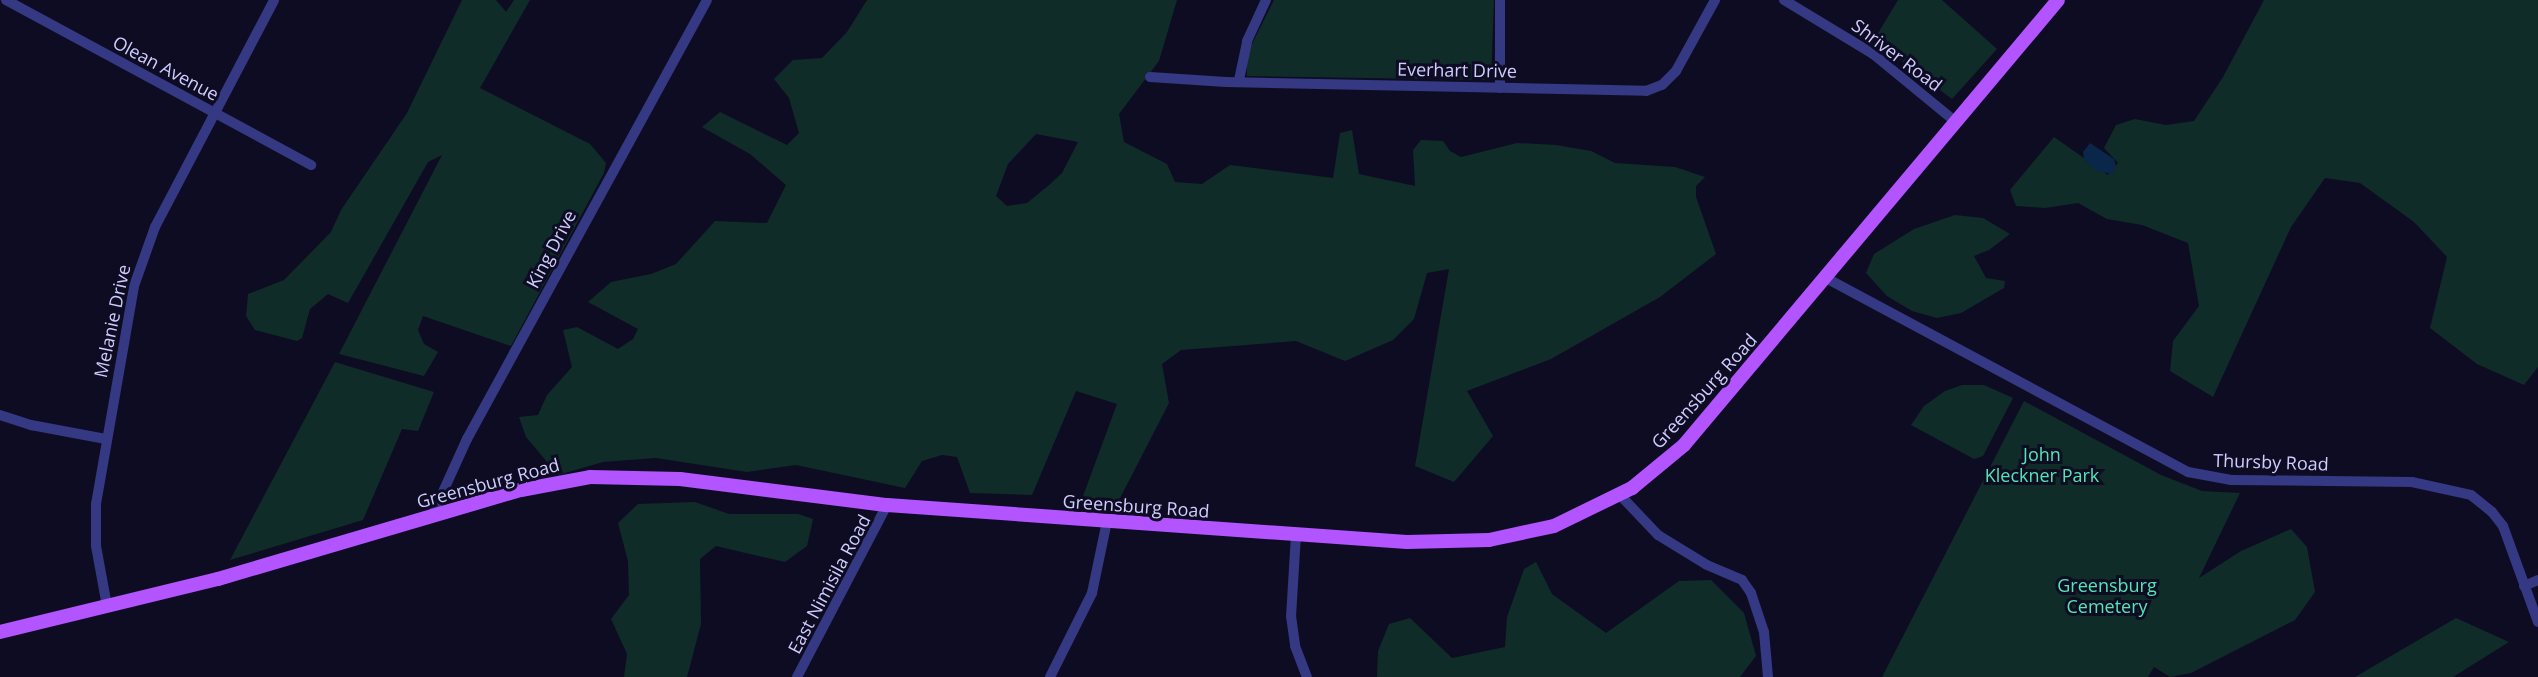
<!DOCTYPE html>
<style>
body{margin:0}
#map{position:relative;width:2538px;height:677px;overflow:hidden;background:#0e0c22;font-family:"Open Sans",sans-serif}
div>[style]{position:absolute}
.green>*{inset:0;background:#0f2c29}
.water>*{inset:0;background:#0a2648}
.minor>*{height:10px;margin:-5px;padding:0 5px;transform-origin:5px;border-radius:5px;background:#353883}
.major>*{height:14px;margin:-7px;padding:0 7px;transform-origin:7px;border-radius:7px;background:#b254ff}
span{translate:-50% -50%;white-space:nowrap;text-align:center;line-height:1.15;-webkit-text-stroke:6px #0e0c22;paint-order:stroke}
.street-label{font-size:18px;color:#cfcdff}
.park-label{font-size:18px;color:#53e5b5}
</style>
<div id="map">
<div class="green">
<i style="clip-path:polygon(462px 0,496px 0,506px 12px,514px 0,530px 0,480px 88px,590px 144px,606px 163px,604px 173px,511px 346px,423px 316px,418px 330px,424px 344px,438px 352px,424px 376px,339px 354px,442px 155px,428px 162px,348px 303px,328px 294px,310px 309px,302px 338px,297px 341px,255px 330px,246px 316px,248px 294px,284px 280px,331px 232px,341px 210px,407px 113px)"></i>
<i style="clip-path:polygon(evenodd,867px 0,1177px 0,1159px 61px,1119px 114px,1124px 142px,1167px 164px,1175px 182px,1202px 184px,1230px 165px,1333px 178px,1340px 133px,1352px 130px,1359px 174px,1415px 186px,1413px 150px,1421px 140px,1443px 141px,1450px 151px,1461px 157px,1517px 143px,1556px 145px,1591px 151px,1615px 163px,1675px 167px,1705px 177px,1696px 186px,1696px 197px,1716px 254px,1660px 297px,1551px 359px,1467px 391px,1493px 436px,1454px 482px,1415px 466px,1449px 269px,1427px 273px,1414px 319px,1393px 340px,1345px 361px,1296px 341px,1181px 350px,1162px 364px,1169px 403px,1117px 504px,1083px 496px,1117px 404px,1076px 391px,1032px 495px,970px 493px,957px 457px,942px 455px,922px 461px,905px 488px,796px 465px,747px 472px,656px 458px,603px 462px,558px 475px,526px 437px,519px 417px,538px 415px,547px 395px,572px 367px,563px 330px,577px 327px,618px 349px,633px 339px,638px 329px,588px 302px,611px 282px,651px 274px,676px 264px,715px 221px,767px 223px,786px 185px,750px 154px,702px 127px,720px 112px,787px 145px,799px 133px,789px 98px,774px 79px,793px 60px,822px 58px,847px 32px,867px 0,1036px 134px,1078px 142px,1062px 173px,1049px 185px,1027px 203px,1007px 206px,996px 196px,1008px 164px,1036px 134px)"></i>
<i style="clip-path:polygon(1274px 0,1494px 0,1491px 80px,1247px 76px,1247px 54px)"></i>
<i style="clip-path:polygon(1898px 0,1942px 0,1997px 49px,1952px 99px,1874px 40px)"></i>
<i style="clip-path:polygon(2264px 0,2538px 0,2538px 367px,2524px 385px,2477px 364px,2430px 328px,2447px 257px,2414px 222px,2360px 183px,2325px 178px,2291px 227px,2213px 397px,2170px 371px,2173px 341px,2199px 306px,2188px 243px,2142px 225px,2107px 219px,2078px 203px,2045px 208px,2016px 206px,2010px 190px,2054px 137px,2108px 175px,2118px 163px,2104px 148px,2116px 125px,2135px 119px,2166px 125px,2194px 121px,2223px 77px)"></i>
<i style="clip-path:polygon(1955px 215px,1983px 218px,2010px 234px,1989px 250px,1974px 256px,1986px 278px,2005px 281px,2004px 288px,1961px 313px,1937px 318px,1912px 311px,1887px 296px,1866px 273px,1874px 254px,1914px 229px)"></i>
<i style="clip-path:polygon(335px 362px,434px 392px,418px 431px,402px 429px,363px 520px,230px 560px)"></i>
<i style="clip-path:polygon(1962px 385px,1984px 385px,2013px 398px,1983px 456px,1974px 459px,1911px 425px,1924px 406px,1945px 391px)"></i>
<i style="clip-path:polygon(2024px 401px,2161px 475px,2202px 491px,2240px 493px,2199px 578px,2241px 551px,2291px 529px,2307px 547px,2315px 592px,2295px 620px,2191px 673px,2170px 677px,2154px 667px,2148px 677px,1882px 677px)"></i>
<i style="clip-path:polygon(695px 502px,729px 514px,798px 514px,813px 519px,807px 546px,785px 562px,716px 546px,700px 559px,701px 624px,687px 677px,624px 677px,627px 654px,611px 619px,629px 595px,628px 561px,618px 523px,638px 504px)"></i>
<i style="clip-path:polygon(1536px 562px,1552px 594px,1606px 633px,1679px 581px,1711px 580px,1744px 613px,1756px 656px,1740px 677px,1377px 677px,1378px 651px,1389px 624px,1410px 618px,1452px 658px,1505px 647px,1507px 617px,1524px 569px)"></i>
<i style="clip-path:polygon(2456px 618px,2509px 642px,2453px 677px,2355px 677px)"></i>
</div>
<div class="water">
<i style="clip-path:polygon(2090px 143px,2114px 159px,2116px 166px,2112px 174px,2097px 171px,2084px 160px,2083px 152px)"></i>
</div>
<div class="minor">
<i style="left:6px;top:0;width:347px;rotate:28.4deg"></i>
<i style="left:1784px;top:0;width:104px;rotate:31.2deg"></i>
<i style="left:1873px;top:54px;width:107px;rotate:39.3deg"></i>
<i style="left:1150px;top:77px;width:76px;rotate:3.8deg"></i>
<i style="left:1226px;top:82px;width:420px;rotate:1.2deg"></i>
<i style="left:1646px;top:91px;width:17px;rotate:-21deg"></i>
<i style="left:1662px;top:85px;width:20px;rotate:-45deg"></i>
<i style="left:1676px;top:71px;width:81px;rotate:-61.2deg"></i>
<i style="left:1239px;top:80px;width:40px;rotate:-78deg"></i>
<i style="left:1247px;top:41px;width:45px;rotate:-65.1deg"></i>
<i style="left:1500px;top:88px;width:88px;rotate:-90deg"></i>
<i style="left:1826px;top:278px;width:411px;rotate:28.2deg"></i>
<i style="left:2188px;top:472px;width:44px;rotate:10.5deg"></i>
<i style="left:2231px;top:480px;width:181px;rotate:0.6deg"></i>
<i style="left:2412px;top:482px;width:60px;rotate:12.4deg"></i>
<i style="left:2471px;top:495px;width:27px;rotate:39deg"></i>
<i style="left:2492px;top:512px;width:18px;rotate:52deg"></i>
<i style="left:2503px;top:526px;width:102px;rotate:70deg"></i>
<i style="left:0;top:415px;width:33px;rotate:18deg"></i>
<i style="left:31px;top:425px;width:76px;rotate:10.6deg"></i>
<i style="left:1620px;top:495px;width:55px;rotate:46.5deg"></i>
<i style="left:1658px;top:535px;width:57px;rotate:31.5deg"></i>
<i style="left:1707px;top:565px;width:38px;rotate:23deg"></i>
<i style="left:1742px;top:580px;width:16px;rotate:55deg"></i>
<i style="left:1751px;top:593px;width:41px;rotate:71.6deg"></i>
<i style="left:1764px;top:632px;width:45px;rotate:84.9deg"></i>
<i style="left:432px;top:516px;width:85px;rotate:-65.6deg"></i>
<i style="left:467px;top:439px;width:500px;rotate:-61.33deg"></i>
<i style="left:1296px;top:535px;width:81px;rotate:93.5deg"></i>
<i style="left:1291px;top:616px;width:30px;rotate:82deg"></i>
<i style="left:1295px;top:646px;width:33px;rotate:69deg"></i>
<i style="left:2524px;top:586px;width:15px;rotate:-23deg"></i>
<i style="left:107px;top:606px;width:61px;rotate:-100.4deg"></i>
<i style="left:96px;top:546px;width:42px;rotate:-90deg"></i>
<i style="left:96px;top:504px;width:221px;rotate:-80.1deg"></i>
<i style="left:134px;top:286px;width:63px;rotate:-70.4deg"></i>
<i style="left:155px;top:227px;width:256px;rotate:-62.3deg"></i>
<i style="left:797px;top:677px;width:194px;rotate:-62.4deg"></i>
<i style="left:1050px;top:677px;width:94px;rotate:-63.4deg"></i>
<i style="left:1092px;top:593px;width:74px;rotate:-78.2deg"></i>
</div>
<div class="major">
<i style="left:0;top:632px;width:224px;rotate:-13.7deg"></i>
<i style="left:218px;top:579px;width:316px;rotate:-16.4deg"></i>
<i style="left:521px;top:490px;width:70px;rotate:-10.7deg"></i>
<i style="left:590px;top:477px;width:90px;rotate:1.3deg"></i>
<i style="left:680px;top:479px;width:209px;rotate:7.2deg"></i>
<i style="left:887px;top:505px;width:521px;rotate:4.07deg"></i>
<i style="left:1407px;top:542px;width:82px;rotate:-1.4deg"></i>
<i style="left:1489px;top:540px;width:66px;rotate:-12.2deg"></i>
<i style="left:1554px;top:526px;width:87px;rotate:-26deg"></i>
<i style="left:1632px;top:488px;width:67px;rotate:-39.6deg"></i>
<i style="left:1684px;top:445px;width:581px;rotate:-49.95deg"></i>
</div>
<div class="street-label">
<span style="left:1897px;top:55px;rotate:37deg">Shriver Road</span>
<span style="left:166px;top:68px;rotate:28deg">Olean Avenue</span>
<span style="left:1457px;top:70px;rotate:1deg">Everhart Drive</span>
<span style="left:551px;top:249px;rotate:-62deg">King Drive</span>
<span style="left:112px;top:321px;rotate:-78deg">Melanie Drive</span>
<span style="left:1704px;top:391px;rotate:-48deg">Greensburg Road</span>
<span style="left:2271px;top:462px;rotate:2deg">Thursby Road</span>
<span style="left:488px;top:483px;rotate:-15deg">Greensburg Road</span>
<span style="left:1136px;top:506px;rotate:4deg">Greensburg Road</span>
<span style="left:829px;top:584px;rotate:-62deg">East Nimisila Road</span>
</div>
<div class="park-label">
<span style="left:2042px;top:465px">John<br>Kleckner Park</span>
<span style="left:2107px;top:596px">Greensburg<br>Cemetery</span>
</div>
</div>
